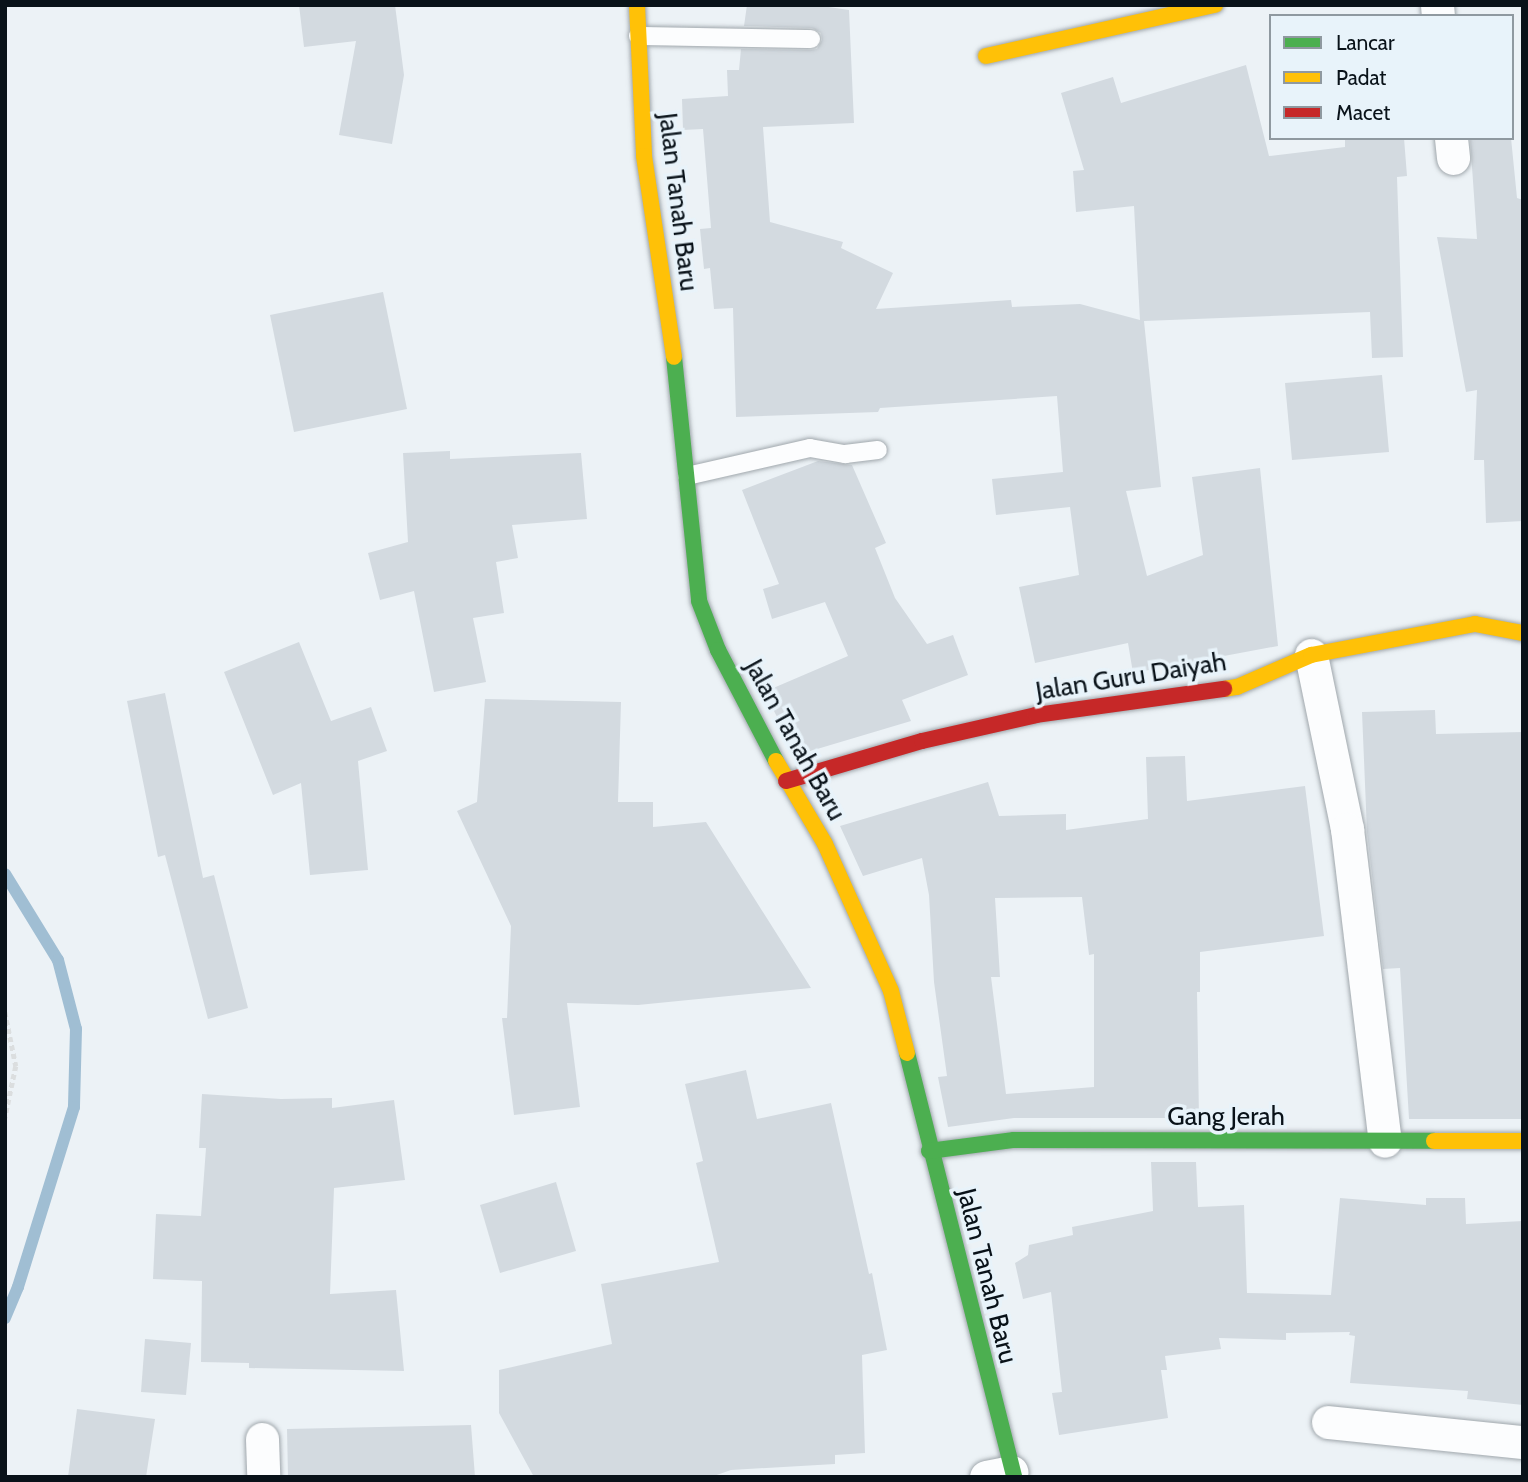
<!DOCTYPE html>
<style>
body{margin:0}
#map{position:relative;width:1528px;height:1482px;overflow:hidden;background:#ecf2f6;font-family:Cabin,sans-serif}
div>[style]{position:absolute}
.stream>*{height:12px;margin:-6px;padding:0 6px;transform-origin:6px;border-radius:6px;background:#a0bed3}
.building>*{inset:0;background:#d3dae0}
.path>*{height:4.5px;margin-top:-2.25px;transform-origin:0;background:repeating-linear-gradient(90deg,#dbdedf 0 5px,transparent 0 8.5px)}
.roads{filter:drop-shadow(0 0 2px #a0a7ac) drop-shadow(0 0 2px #a0a7ac)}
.lane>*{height:18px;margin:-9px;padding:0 9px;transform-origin:9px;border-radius:9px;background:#fcfdfe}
.street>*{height:33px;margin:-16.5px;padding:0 16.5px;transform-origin:16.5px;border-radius:16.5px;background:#fcfdfe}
.fast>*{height:16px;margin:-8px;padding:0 8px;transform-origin:8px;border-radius:8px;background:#4caf50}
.slow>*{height:16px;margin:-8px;padding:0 8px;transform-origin:8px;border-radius:8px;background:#ffc107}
.jam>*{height:16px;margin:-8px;padding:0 8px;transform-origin:8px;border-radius:8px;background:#c62828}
span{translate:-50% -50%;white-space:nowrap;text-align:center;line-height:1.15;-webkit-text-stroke:7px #e8f3fa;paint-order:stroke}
.street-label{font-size:26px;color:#091219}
.frame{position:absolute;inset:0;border:7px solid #091219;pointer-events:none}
.legend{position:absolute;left:1269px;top:14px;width:245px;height:126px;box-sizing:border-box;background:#e8f3fa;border:2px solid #8f99a0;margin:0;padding:9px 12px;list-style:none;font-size:21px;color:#091219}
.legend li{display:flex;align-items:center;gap:14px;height:35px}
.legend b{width:35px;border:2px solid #8f99a0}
</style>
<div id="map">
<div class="stream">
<i style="left:5px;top:874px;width:101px;rotate:58.4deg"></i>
<i style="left:58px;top:960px;width:71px;rotate:75.4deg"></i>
<i style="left:76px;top:1029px;width:78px;rotate:91.5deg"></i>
<i style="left:74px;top:1107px;width:189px;rotate:107.3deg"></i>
<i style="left:18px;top:1287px;width:34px;rotate:113deg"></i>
</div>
<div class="building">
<i style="clip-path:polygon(299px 5px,395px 5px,404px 75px,392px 144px,339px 135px,356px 41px,304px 47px)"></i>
<i style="clip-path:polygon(747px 5px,815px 5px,849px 10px,854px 123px,763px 127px,770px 222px,843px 242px,841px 248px,893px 273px,876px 309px,1011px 300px,1012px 307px,1080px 304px,1140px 320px,1134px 206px,1076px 212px,1073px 171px,1084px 170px,1061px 93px,1113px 77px,1121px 103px,1246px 65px,1269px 156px,1345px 147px,1345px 138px,1404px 138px,1407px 176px,1397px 177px,1403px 357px,1372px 358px,1370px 312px,1144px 321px,1161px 487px,1126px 491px,1147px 576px,1203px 555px,1192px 477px,1260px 468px,1278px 646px,1133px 673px,1128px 643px,1035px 663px,1019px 587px,1079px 575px,1070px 507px,996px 515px,992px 479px,1063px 472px,1057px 396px,880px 408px,878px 412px,736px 417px,733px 308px,714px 309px,710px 268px,704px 269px,700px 229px,711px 228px,703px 129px,683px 130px,682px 99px,728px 96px,727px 70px,739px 70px,741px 49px,811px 50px,817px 49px,822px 40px,821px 33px,812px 28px,744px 26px)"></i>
<i style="clip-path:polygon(1470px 138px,1511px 138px,1517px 198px,1523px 200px,1523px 521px,1486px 523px,1484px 460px,1474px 460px,1477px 390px,1466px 392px,1437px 237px,1477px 239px)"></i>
<i style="clip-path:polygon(383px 292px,407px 409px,294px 432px,270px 315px)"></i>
<i style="clip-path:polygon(1382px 375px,1389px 452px,1292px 460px,1285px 383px)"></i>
<i style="clip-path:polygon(450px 451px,450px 459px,581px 453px,587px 519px,512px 525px,518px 558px,496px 562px,504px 613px,473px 618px,486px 682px,434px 692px,414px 591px,380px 600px,368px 553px,408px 542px,403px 453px)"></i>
<i style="clip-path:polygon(818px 461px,852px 465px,886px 543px,875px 548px,895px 598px,927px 644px,953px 635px,968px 675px,902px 700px,911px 721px,797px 755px,764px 692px,848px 656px,825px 602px,772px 619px,763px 589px,779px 584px,742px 490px)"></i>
<i style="clip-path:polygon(299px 642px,331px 721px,371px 707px,387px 751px,358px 761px,368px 870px,310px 875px,301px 783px,273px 795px,224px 672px)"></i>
<i style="clip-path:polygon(165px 693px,203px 878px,214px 875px,248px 1008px,208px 1019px,165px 855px,158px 857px,127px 701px)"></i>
<i style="clip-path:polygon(485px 699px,621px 702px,618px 802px,653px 802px,653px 827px,706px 822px,811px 988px,638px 1005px,567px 1003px,580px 1107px,514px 1115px,502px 1018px,507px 1018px,511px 926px,457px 811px,477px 802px)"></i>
<i style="clip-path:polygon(1435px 710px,1436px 734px,1523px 732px,1523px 1119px,1409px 1119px,1400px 968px,1383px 969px,1367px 832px,1362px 712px)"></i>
<i style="clip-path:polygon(evenodd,1185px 756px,1187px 801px,1305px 786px,1324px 936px,1200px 952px,1200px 992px,1197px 992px,1199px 1118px,1014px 1118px,948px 1127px,938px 1077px,947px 1076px,934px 982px,929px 895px,922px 858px,863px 876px,840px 826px,988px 782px,999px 816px,1066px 814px,1066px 830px,1148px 819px,1146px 757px,1185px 756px,1082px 897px,1089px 955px,1094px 954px,1094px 1087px,1006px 1094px,991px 977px,1000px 977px,995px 898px,1082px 897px)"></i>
<i style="clip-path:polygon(746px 1070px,757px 1119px,831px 1103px,869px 1274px,872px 1273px,887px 1350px,862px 1355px,865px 1453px,835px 1455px,835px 1464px,731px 1470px,711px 1477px,534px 1477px,499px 1413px,499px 1370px,612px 1344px,601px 1284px,719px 1262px,696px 1163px,703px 1161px,685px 1084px)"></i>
<i style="clip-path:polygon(202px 1094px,281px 1099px,332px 1098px,332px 1108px,394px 1100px,405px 1180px,334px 1188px,330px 1294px,396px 1290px,404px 1371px,249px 1368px,249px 1363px,201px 1362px,202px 1281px,153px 1279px,156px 1214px,201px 1216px,206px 1148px,199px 1148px)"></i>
<i style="clip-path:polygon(1151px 1162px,1196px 1162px,1198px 1207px,1244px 1205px,1247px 1293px,1331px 1295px,1340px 1198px,1426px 1205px,1426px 1198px,1465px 1198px,1466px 1224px,1523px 1221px,1523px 1405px,1467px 1399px,1468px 1391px,1350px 1383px,1355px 1336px,1349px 1335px,1350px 1332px,1286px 1333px,1286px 1340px,1219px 1338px,1221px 1349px,1165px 1356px,1167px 1370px,1161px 1370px,1168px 1418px,1059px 1435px,1052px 1393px,1062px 1392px,1051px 1292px,1023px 1299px,1015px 1263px,1028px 1255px,1029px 1245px,1073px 1235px,1072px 1227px,1153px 1211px)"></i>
<i style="clip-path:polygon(556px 1182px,576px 1251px,500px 1273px,480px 1205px)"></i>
<i style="clip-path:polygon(145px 1339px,191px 1343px,186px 1395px,141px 1392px)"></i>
<i style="clip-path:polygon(77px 1409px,155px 1419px,146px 1477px,68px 1477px)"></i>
<i style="clip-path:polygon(471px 1425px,475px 1477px,288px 1477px,287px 1429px)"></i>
</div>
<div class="path">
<i style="left:5px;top:1012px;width:55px;rotate:78.5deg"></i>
<i style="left:16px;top:1066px;width:53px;rotate:101.9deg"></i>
</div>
<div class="roads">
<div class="lane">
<i style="left:638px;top:36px;width:173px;rotate:1deg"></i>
<i style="left:687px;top:476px;width:126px;rotate:-12.8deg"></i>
<i style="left:810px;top:448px;width:36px;rotate:10deg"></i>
<i style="left:845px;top:454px;width:33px;rotate:-7deg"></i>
</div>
<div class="street">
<i style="left:1437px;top:5px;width:11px;rotate:85deg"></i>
<i style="left:1451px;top:138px;width:20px;rotate:84deg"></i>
<i style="left:1311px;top:655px;width:178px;rotate:78.3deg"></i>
<i style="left:1347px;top:829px;width:314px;rotate:83.1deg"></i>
<i style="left:1328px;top:1422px;width:196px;rotate:5.9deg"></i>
<i style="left:262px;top:1439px;width:38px;rotate:88deg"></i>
<i style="left:986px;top:1477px;width:26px;rotate:-11deg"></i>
</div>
<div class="fast">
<i style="left:674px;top:357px;width:245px;rotate:84.1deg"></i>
<i style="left:699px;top:601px;width:53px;rotate:68.8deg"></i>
<i style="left:718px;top:650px;width:125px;rotate:62.4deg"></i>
<i style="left:907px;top:1053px;width:437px;rotate:75.8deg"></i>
<i style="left:929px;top:1151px;width:86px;rotate:-7.4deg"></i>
<i style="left:1014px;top:1140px;width:420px;rotate:0.1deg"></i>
</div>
<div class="slow">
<i style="left:637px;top:5px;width:151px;rotate:87.3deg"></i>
<i style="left:644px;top:156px;width:203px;rotate:81.5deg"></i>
<i style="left:986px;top:56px;width:235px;rotate:-12.6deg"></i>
<i style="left:1224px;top:689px;width:13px;rotate:-9deg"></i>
<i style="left:1237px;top:687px;width:81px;rotate:-23.4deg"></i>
<i style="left:1311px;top:655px;width:167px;rotate:-10.7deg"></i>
<i style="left:1475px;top:624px;width:49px;rotate:10.6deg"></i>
<i style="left:776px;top:761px;width:96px;rotate:59.4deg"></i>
<i style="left:825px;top:844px;width:161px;rotate:65.8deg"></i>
<i style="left:891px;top:991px;width:64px;rotate:75.5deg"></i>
<i style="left:1434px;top:1141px;width:89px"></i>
</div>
<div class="jam">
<i style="left:786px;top:781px;width:142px;rotate:-16.4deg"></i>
<i style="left:922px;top:741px;width:117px;rotate:-12.8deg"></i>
<i style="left:1036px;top:715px;width:190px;rotate:-7.9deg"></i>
</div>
</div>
<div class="street-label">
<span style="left:678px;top:202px;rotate:83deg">Jalan Tanah Baru</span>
<span style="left:1131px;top:677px;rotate:-9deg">Jalan Guru Daiyah</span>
<span style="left:795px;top:740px;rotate:61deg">Jalan Tanah Baru</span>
<span style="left:1226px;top:1117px">Gang Jerah</span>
<span style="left:987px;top:1276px;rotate:76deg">Jalan Tanah Baru</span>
</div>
<div class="frame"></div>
<ul class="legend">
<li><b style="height:9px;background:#4caf50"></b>Lancar</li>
<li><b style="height:9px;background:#ffc107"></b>Padat</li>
<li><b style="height:9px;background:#c62828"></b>Macet</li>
</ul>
</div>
